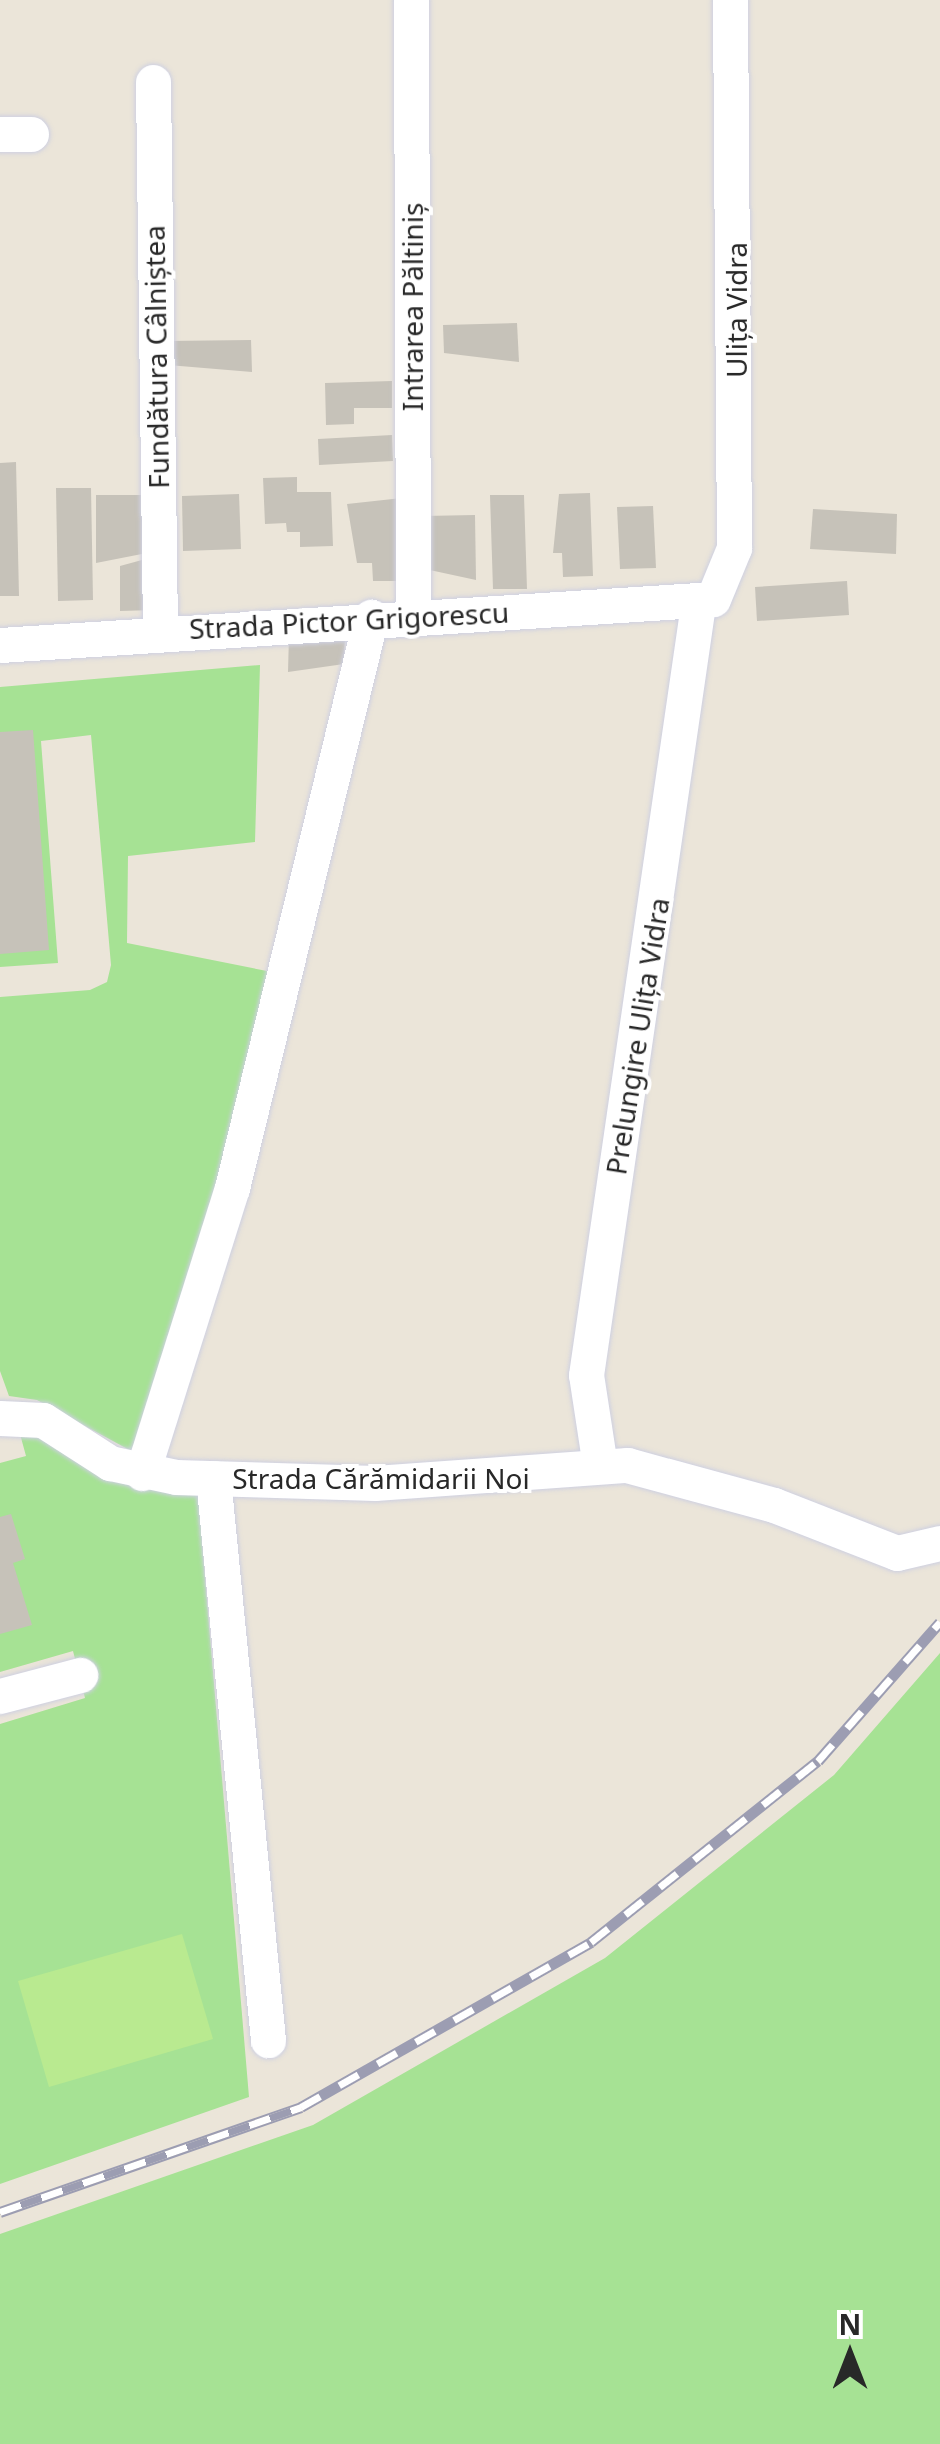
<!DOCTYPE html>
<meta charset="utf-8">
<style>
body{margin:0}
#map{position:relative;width:940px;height:2444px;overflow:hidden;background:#ebe5d9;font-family:"Noto Sans",sans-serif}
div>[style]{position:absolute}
.green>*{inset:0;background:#a6e294}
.pitch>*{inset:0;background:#b9ea90}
.building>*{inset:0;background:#c6c2b9}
.roads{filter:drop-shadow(0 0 2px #ced0e1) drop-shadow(0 0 2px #ced0e1)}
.street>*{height:35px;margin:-17.5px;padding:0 17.5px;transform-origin:17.5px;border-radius:17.5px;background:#fff}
.rail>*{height:11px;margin-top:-5.5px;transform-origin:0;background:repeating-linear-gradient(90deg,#fff 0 22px,#9c9db2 0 44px);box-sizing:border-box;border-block:2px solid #9c9db2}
span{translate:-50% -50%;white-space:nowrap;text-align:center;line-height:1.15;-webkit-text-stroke:8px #fff;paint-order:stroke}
.street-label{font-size:28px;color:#282828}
.north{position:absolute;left:800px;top:2304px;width:100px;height:100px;-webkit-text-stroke:8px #fff;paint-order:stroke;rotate:0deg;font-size:28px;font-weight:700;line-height:40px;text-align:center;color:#282828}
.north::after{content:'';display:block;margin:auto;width:35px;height:45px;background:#282828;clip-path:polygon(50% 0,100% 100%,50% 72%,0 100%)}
</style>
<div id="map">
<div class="green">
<i style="clip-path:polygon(260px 665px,255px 842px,128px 856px,127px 943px,272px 972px,220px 1188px,135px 1453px,37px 1400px,9px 1396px,0 1371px,0 997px,90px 990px,107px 982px,111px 965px,91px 735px,41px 741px,58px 963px,0 967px,0 687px)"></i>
<i style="clip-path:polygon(32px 1433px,103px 1477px,198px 1494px,249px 2097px,0 2184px,0 1724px,85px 1698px,73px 1651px,0 1672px,0 1463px,26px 1456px,20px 1434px)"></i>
<i style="clip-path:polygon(940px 1653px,940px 2444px,0 2444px,0 2234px,313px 2125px,605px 1958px,834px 1775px)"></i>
</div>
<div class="pitch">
<i style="clip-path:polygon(182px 1934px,213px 2039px,49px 2087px,18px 1981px)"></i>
</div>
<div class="building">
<i style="clip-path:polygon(517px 323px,519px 362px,444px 353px,443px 325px)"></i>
<i style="clip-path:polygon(251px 340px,252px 372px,168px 365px,167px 341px)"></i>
<i style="clip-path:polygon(392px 381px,392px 408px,354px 408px,354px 424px,326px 425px,325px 383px)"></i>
<i style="clip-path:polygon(392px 435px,393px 461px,319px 465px,318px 439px)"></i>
<i style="clip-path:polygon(16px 462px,19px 596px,0 596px,0 463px)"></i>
<i style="clip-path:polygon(297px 477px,297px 492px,331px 492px,333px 546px,300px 547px,300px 532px,287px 532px,286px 523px,265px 524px,263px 478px)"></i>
<i style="clip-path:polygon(56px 488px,91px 488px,93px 600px,58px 601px)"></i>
<i style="clip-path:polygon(590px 493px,593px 576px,563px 577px,562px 553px,553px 553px,559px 494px)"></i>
<i style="clip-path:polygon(239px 494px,241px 549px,183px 551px,182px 496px)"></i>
<i style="clip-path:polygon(96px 495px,151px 495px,152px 552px,96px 563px)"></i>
<i style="clip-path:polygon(490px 495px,524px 495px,527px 589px,493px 589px)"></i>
<i style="clip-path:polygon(402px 498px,404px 581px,373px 581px,372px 563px,357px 563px,347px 504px)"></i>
<i style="clip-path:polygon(653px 506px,656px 568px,620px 569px,617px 507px)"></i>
<i style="clip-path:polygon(813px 509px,897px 514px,896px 554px,810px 549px)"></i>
<i style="clip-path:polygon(475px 515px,476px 580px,425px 569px,424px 516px)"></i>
<i style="clip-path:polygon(153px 557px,154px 610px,120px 611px,120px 566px)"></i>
<i style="clip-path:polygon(847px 581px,849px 615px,757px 621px,755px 587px)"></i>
<i style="clip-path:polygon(289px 635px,345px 635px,344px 664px,288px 672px)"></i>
<i style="clip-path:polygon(33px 730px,49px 950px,0 954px,0 732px)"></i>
<i style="clip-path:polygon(11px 1514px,25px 1559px,13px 1563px,32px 1625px,0 1634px,0 1517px)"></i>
</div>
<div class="roads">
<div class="street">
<i style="left:411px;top:0;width:614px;rotate:89.81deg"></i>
<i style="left:153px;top:82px;width:549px;rotate:89.27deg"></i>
<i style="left:0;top:134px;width:31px"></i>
<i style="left:0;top:645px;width:714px;rotate:-3.69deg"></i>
<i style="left:713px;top:599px;width:55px;rotate:-67.6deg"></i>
<i style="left:734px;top:548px;width:548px;rotate:-90.42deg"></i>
<i style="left:0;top:1418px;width:43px;rotate:2.7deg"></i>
<i style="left:43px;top:1420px;width:80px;rotate:32.7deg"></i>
<i style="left:110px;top:1463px;width:67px;rotate:12deg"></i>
<i style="left:176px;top:1477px;width:199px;rotate:1.7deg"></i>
<i style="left:375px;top:1483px;width:253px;rotate:-4.1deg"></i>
<i style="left:627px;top:1465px;width:152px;rotate:15.2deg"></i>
<i style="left:774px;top:1505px;width:132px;rotate:21.3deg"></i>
<i style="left:897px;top:1553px;width:44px;rotate:-13.1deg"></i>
<i style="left:600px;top:1466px;width:92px;rotate:-98.7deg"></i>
<i style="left:586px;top:1375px;width:779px;rotate:-81.73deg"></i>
<i style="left:142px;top:1473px;width:299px;rotate:-72.5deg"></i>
<i style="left:232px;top:1188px;width:588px;rotate:-76.32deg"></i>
<i style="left:213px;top:1478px;width:565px;rotate:84.41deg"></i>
<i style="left:0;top:1696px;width:83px;rotate:-14.7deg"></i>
</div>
</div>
<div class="rail">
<i style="left:0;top:2212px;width:319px;rotate:-19.2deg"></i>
<i style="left:301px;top:2107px;width:334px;rotate:-29.6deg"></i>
<i style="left:591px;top:1942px;width:290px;rotate:-38.6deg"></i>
<i style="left:818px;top:1761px;width:185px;rotate:-48.7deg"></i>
</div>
<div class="street-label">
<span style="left:412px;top:307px;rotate:-90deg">Intrarea Păltiniș</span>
<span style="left:736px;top:310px;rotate:-90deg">Ulița Vidra</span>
<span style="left:156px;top:357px;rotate:-91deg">Fundătura Câlniștea</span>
<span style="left:349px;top:620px;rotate:-3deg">Strada Pictor Grigorescu</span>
<span style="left:637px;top:1036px;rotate:-81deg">Prelungire Ulița Vidra</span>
<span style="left:381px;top:1478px">Strada Cărămidarii Noi</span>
</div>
<div class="north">N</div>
</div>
